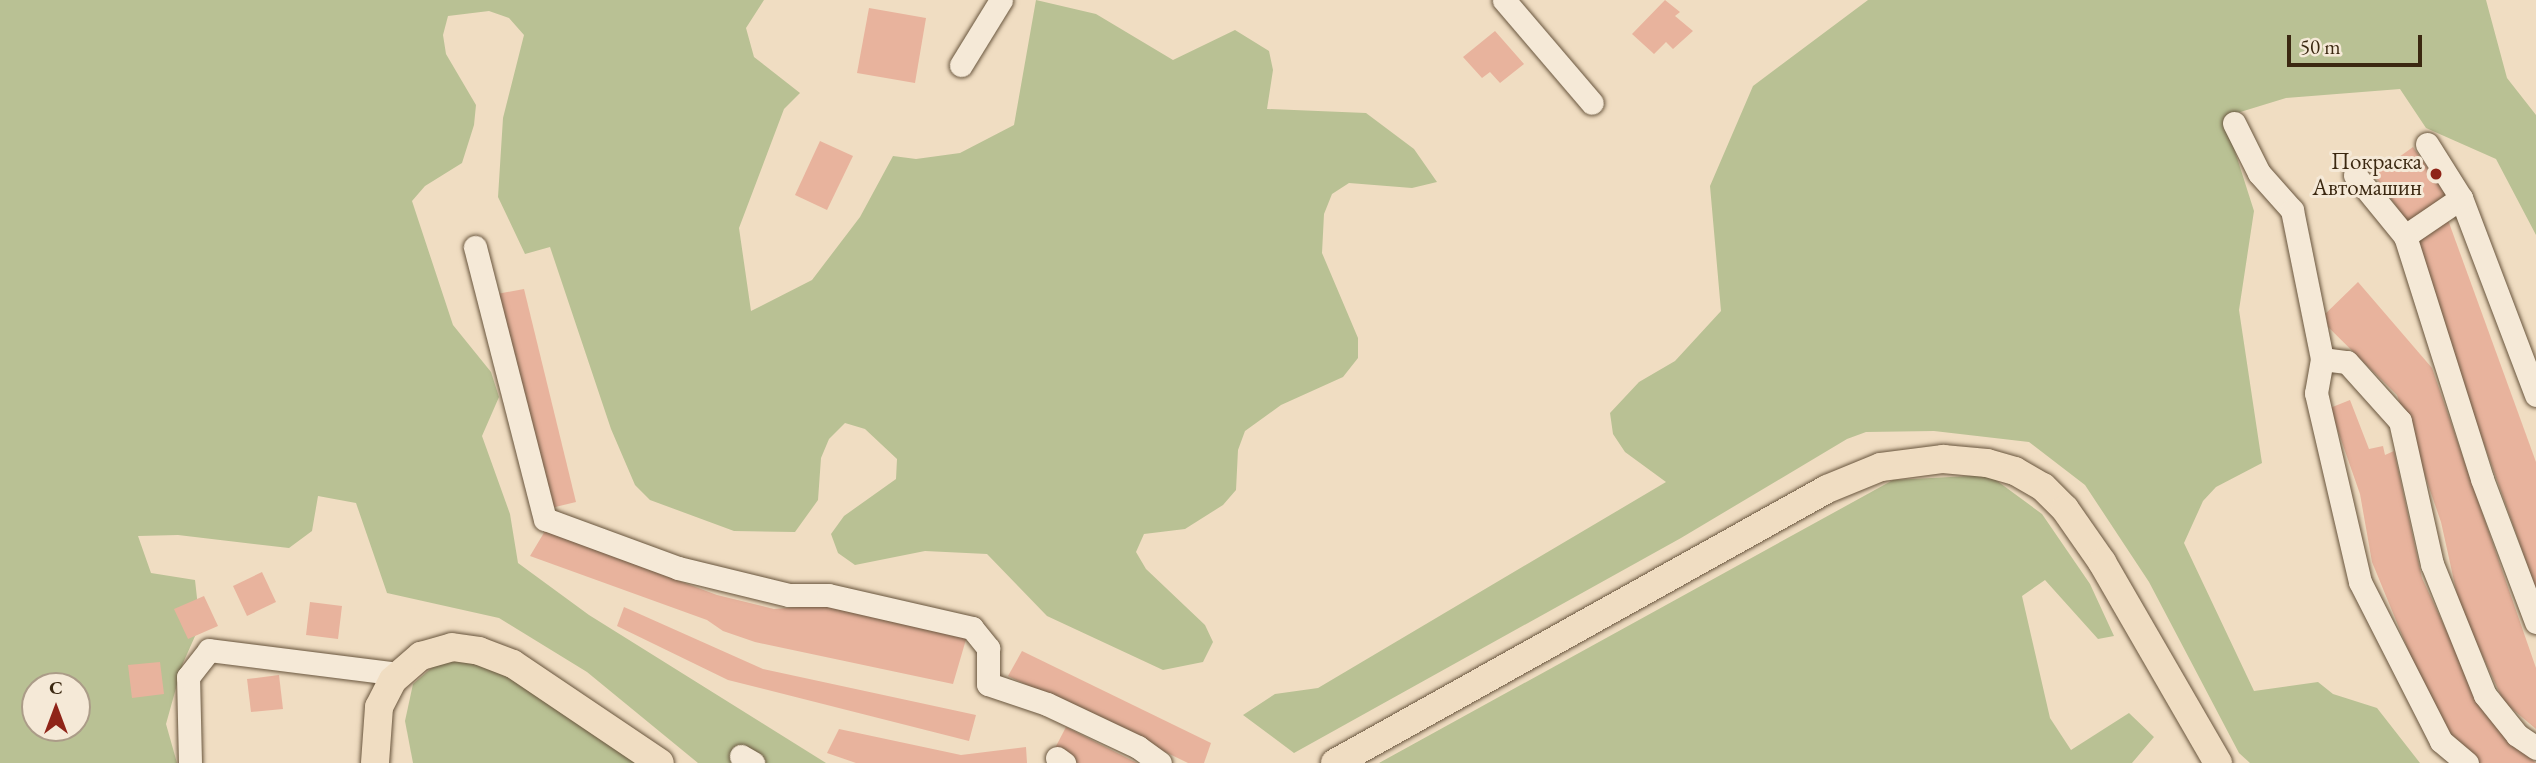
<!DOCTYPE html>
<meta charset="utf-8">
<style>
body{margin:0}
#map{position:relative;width:2536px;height:763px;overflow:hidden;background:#f0ddc2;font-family:"EB Garamond",serif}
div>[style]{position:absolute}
.green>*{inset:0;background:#b9c194}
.building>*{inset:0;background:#e8b39d}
.roads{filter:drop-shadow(0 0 2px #68553d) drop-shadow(0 0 2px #68553d)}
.minor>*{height:23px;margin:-11.5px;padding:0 11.5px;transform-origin:11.5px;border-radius:11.5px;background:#f5e9d7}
.major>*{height:28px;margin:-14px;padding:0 14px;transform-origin:14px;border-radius:14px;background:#f0ddc2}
.dots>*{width:19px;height:19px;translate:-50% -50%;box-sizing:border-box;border:4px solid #f5e9d7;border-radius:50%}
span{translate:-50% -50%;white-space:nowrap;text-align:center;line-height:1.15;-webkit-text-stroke:6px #f5e9d7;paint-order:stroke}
.poi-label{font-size:23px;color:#3b2811}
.right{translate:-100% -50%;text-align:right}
.north{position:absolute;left:21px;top:672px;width:70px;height:70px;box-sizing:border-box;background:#f5e9d7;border:2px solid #ab9c88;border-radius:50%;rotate:0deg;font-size:19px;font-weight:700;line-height:28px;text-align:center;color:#3b2811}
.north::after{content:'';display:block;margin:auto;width:24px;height:32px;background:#8f2418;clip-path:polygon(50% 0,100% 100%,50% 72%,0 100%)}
.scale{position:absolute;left:2287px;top:35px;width:135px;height:32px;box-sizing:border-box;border:4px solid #3b2811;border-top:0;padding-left:9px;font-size:21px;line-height:24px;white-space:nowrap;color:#3b2811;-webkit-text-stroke:5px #f5e9d7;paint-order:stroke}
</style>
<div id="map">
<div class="green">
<i style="clip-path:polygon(evenodd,0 0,764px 0,746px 28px,754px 57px,800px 93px,784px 109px,739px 228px,751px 311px,812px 280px,860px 217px,893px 156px,916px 159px,960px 153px,1014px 125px,1036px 0,1096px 14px,1173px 60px,1235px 30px,1269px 51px,1273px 70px,1267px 109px,1366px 113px,1414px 149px,1437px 182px,1412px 188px,1349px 183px,1332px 194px,1324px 214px,1322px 253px,1358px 338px,1358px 358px,1343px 377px,1281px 405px,1245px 431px,1238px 450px,1236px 490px,1223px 505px,1185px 529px,1144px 534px,1136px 552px,1146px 569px,1205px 625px,1213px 642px,1203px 662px,1163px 670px,1047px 616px,987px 554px,925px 551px,855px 565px,838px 553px,831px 534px,844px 516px,896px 479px,897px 459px,865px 429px,845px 423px,829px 439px,821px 458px,818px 500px,795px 532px,734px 531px,650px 500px,635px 485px,611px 429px,550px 247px,525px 254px,498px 197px,503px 118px,524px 35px,509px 18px,489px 11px,448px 16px,443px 35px,446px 54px,476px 105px,474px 125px,462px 163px,425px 186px,412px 201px,453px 325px,491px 372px,499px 397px,482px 436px,510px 514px,518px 563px,589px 615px,826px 763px,698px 763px,587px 672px,499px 618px,387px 593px,356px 503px,318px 496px,312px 531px,289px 548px,178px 535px,138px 536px,151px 573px,195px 580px,200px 625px,183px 663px,166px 724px,177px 763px,0 763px,0 0,35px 686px,77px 686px,77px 728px,35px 728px,35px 686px)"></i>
<i style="clip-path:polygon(1868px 0,2486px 0,2507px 78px,2536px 115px,2536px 235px,2496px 159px,2426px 128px,2400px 89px,2286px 98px,2224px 117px,2254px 211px,2239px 310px,2262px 463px,2216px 487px,2203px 501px,2184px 543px,2254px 691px,2318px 682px,2333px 694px,2377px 708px,2420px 763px,2250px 763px,2239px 753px,2149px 582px,2085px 485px,2029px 442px,1934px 431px,1866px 432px,1847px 439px,1681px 538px,1294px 753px,1243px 715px,1275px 694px,1318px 688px,1666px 482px,1625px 452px,1613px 434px,1610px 413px,1639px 382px,1675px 361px,1721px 311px,1710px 186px,1753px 86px)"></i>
<i style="clip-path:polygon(1989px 475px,2042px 514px,2090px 584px,2114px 636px,2098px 639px,2045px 580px,2022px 596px,2050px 718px,2071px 750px,2129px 713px,2154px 737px,2132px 763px,1379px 763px,1893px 480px)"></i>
<i style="clip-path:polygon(444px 657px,485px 665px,552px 697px,640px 763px,413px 763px,405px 721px,413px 684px)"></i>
</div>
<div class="building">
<i style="clip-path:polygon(1665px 0,1680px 12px,1675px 16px,1693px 31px,1673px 49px,1666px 42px,1654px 54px,1632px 34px)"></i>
<i style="clip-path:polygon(869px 8px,926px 18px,915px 83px,857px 73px)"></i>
<i style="clip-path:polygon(1495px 31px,1524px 64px,1500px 83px,1490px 72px,1482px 78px,1463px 57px)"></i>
<i style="clip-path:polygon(820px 141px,853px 156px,827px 210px,795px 195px)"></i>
<i style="clip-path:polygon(2413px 147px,2448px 196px,2409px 224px,2374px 175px)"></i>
<i style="clip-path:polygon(2448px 220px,2536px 462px,2536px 589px,2411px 240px)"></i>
<i style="clip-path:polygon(2358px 282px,2432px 368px,2536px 668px,2536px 729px,2504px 702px,2460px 608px,2441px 522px,2397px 395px,2320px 319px)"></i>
<i style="clip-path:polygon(524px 289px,576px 502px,547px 509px,497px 294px)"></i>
<i style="clip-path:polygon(2350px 400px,2369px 449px,2383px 446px,2385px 455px,2394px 451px,2422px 578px,2485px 714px,2536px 763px,2479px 763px,2444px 737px,2372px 562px,2360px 494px,2330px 408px)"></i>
<i style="clip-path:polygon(545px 531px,717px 595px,774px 609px,827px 605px,967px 636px,953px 684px,755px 642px,723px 631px,707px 620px,530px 556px)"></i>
<i style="clip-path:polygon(262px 572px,276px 602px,247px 616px,233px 586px)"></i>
<i style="clip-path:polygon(204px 596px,218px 626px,188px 639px,174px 609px)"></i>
<i style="clip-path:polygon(310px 602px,342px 606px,338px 639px,306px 635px)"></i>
<i style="clip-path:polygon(624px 607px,763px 669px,976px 715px,969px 741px,728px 680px,617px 626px)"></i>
<i style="clip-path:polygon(1022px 651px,1211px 743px,1204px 763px,1188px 763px,1008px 676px)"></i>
<i style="clip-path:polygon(160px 662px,164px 694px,132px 698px,128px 665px)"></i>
<i style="clip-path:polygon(279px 675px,283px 709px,251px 712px,247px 679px)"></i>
<i style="clip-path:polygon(1066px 727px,1137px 763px,1077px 763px,1053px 752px)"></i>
<i style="clip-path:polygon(839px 729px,961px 755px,1026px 747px,1027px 763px,856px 763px,827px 753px)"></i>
</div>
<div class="roads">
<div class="minor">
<i style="left:1504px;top:0;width:135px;rotate:49.5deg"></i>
<i style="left:961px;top:65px;width:76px;rotate:-58.4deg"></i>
<i style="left:2234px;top:123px;width:56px;rotate:63.4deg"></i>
<i style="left:2259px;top:173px;width:50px;rotate:48.3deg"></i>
<i style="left:2292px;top:210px;width:152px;rotate:78.6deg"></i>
<i style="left:2427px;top:144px;width:64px;rotate:57.8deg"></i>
<i style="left:2355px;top:175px;width:79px;rotate:50.7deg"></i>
<i style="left:475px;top:247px;width:281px;rotate:75.6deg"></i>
<i style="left:545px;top:519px;width:142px;rotate:20.2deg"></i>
<i style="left:678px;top:568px;width:114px;rotate:13.7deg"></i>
<i style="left:789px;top:595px;width:39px"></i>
<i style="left:828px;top:595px;width:148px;rotate:12.9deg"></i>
<i style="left:972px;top:628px;width:26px;rotate:51deg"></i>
<i style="left:988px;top:648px;width:36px;rotate:90deg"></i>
<i style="left:988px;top:684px;width:62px;rotate:18.7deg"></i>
<i style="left:1047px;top:704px;width:101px;rotate:25.3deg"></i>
<i style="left:1138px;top:747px;width:27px;rotate:36deg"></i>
<i style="left:2536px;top:395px;width:211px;rotate:-110.8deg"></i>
<i style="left:2461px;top:198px;width:68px;rotate:145.8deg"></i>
<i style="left:2405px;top:236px;width:255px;rotate:72.4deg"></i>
<i style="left:2482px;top:479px;width:153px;rotate:69.3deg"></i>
<i style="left:741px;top:756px;width:14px;rotate:30deg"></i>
<i style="left:1057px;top:758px;width:9px;rotate:36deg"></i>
<i style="left:190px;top:763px;width:86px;rotate:-91.3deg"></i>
<i style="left:188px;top:677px;width:34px;rotate:-52deg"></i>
<i style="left:209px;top:650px;width:191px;rotate:7.2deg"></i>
<i style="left:2467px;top:763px;width:34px;rotate:-140deg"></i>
<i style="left:2441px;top:741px;width:178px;rotate:-117deg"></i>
<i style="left:2360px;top:582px;width:194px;rotate:-103.1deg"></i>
<i style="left:2316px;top:393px;width:35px;rotate:-80deg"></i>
<i style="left:2322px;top:359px;width:25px;rotate:7deg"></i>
<i style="left:2347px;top:362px;width:79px;rotate:48.1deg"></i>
<i style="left:2400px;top:421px;width:147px;rotate:77.4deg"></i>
<i style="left:2432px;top:564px;width:141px;rotate:68deg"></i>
<i style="left:2485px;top:695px;width:51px;rotate:51.3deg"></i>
<i style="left:2517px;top:735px;width:23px;rotate:34deg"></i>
</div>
<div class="major">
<i style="left:375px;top:763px;width:56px;rotate:-85.9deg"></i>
<i style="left:379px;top:707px;width:30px;rotate:-63deg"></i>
<i style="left:393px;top:680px;width:37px;rotate:-41deg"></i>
<i style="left:421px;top:656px;width:32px;rotate:-16deg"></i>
<i style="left:452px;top:647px;width:27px;rotate:8deg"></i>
<i style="left:479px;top:651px;width:36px;rotate:21deg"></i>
<i style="left:513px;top:664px;width:177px;rotate:34deg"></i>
<i style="left:1335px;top:763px;width:563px;rotate:-29.11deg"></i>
<i style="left:1827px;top:489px;width:58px;rotate:-22.2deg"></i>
<i style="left:1881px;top:467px;width:63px;rotate:-7.4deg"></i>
<i style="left:1943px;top:459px;width:44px;rotate:5.2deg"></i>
<i style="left:1987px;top:463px;width:29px;rotate:16deg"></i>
<i style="left:2015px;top:471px;width:32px;rotate:30deg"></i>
<i style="left:2043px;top:487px;width:31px;rotate:45deg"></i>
<i style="left:2065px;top:509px;width:65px;rotate:55.1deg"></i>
<i style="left:2102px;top:562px;width:232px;rotate:60deg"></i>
</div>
</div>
<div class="dots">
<i style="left:2436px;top:174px;background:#8f2418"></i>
</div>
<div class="poi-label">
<span class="right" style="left:2422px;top:174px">Покраска<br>Автомашин</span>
</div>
<div class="north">С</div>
<div class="scale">50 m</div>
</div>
